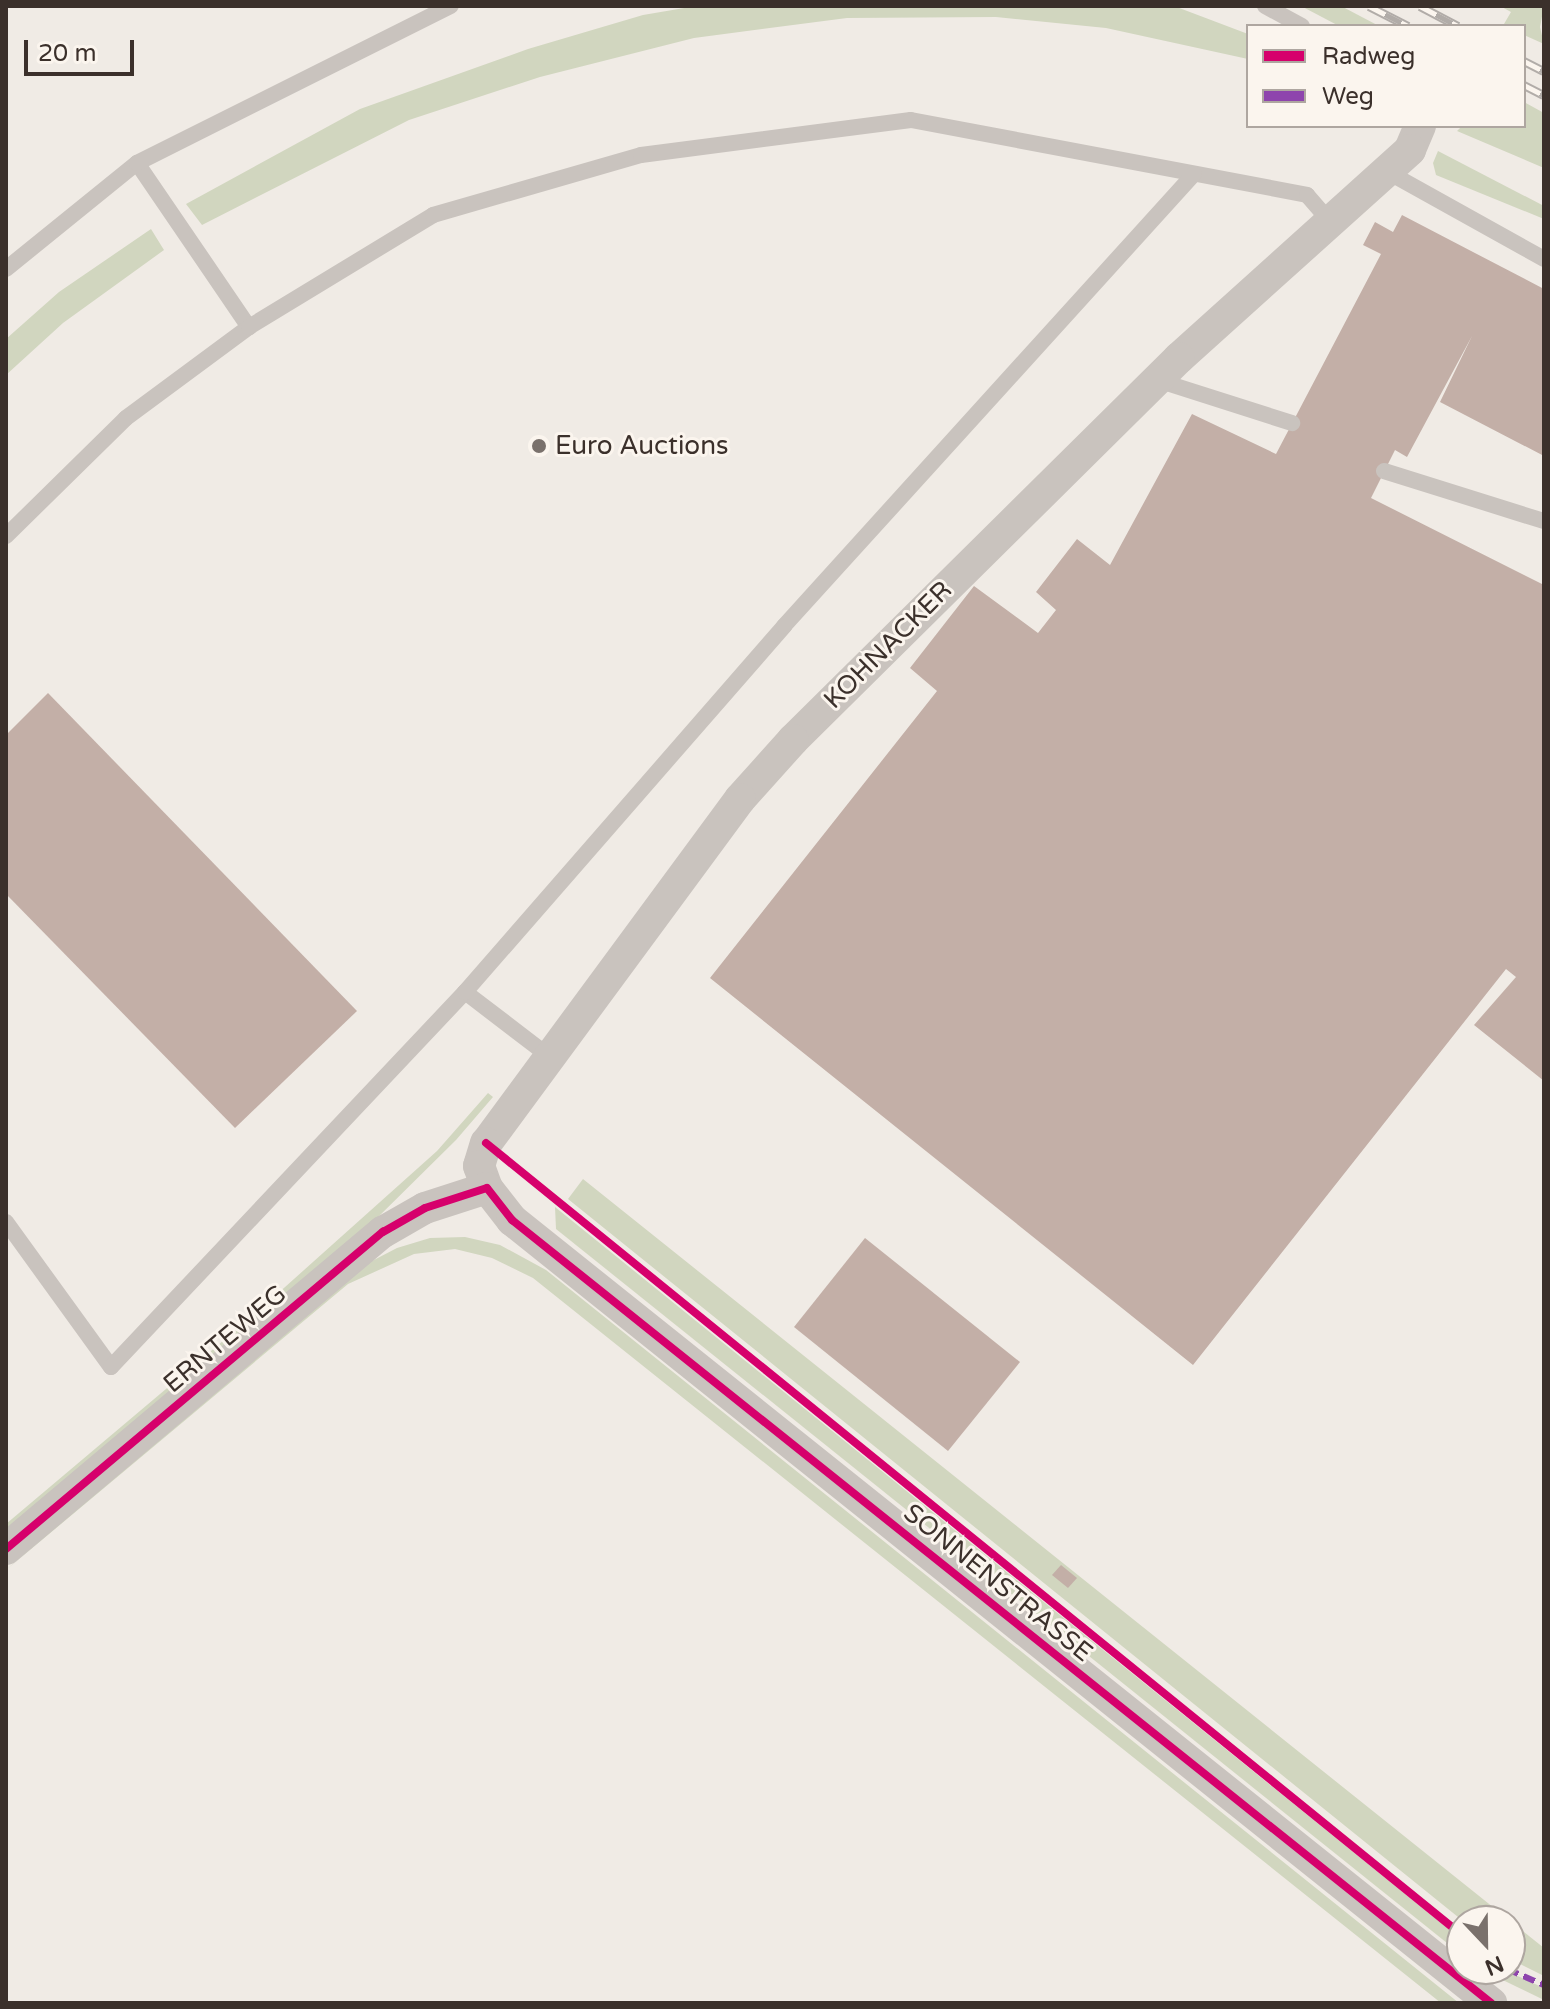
<!DOCTYPE html>
<style>
body{margin:0}
#map{position:relative;width:1550px;height:2009px;overflow:hidden;background:#f0ebe5;font-family:"Varela Round",sans-serif}
div>[style]{position:absolute}
.green>*{inset:0;background:#d1d6bf}
.building>*{inset:0;background:#c3afa7}
.lane>*{height:16px;margin:-8px;padding:0 8px;transform-origin:8px;border-radius:8px;background:#c9c3be}
.street>*{height:32px;margin:-16px;padding:0 16px;transform-origin:16px;border-radius:16px;background:#c9c3be}
.rail>*{height:9px;margin-top:-4.5px;transform-origin:0;background:repeating-linear-gradient(90deg,#fbf5ee 0 18px,#b1aca8 0 36px);box-sizing:border-box;border-block:2px solid #b1aca8}
.quiet>*{height:6px;margin-top:-3px;transform-origin:0;background:repeating-linear-gradient(90deg,#8e44ad 0 12px,transparent 0 18px)}
.cycleway>*{height:8px;margin:-4px;padding:0 4px;transform-origin:4px;border-radius:4px;background:#d6006c}
.dots>*{width:22px;height:22px;translate:-50% -50%;box-sizing:border-box;border:4px solid #fbf5ee;border-radius:50%}
span{translate:-50% -50%;white-space:nowrap;text-align:center;line-height:1.15;-webkit-text-stroke:6px #fbf5ee;paint-order:stroke}
.poi-label{font-size:26px;color:#3b302b}
.left{translate:0 -50%;text-align:left}
.street-label{font-size:26px;color:#3b302b}
.frame{position:absolute;inset:0;border:8px solid #3b302b;pointer-events:none}
.legend{position:absolute;left:1246px;top:24px;width:280px;height:104px;box-sizing:border-box;background:#fbf5ee;border:2px solid #aea6a0;margin:0;padding:10px 14px;list-style:none;font-size:24px;color:#3b302b}
.legend li{display:flex;align-items:center;gap:16px;height:40px}
.legend b{width:40px;border:2px solid #aea6a0}
.north{position:absolute;left:1446px;top:1905px;width:80px;height:80px;box-sizing:border-box;background:#fbf5ee;border:2px solid #aea6a0;border-radius:50%;rotate:158deg;font-size:22px;font-weight:700;line-height:32px;text-align:center;color:#3b302b}
.north::after{content:'';display:block;margin:auto;width:28px;height:36px;background:#7a716c;clip-path:polygon(50% 0,100% 100%,50% 72%,0 100%)}
.scale{position:absolute;left:24px;top:40px;width:110px;height:36px;box-sizing:border-box;border:4px solid #3b302b;border-top:0;padding-left:10px;font-size:24px;line-height:28px;white-space:nowrap;color:#3b302b;-webkit-text-stroke:6px #fbf5ee;paint-order:stroke}
</style>
<div id="map">
<div class="green">
<i style="clip-path:polygon(696px 6px,1174px 6px,1248px 34px,1248px 59px,1106px 28px,996px 17px,847px 18px,694px 38px,540px 77px,409px 120px,202px 225px,186px 204px,360px 109px,528px 49px,643px 15px)"></i>
<i style="clip-path:polygon(1301px 6px,1341px 6px,1379px 26px,1339px 26px)"></i>
<i style="clip-path:polygon(1500px 6px,1544px 6px,1540px 27px,1544px 44px,1524px 35px,1524px 26px,1504px 24px,1511px 12px)"></i>
<i style="clip-path:polygon(1524px 102px,1544px 113px,1544px 168px,1457px 131px,1462px 126px,1524px 126px)"></i>
<i style="clip-path:polygon(1438px 151px,1544px 206px,1544px 219px,1436px 175px,1433px 163px)"></i>
<i style="clip-path:polygon(151px 229px,164px 250px,63px 323px,6px 375px,6px 339px,59px 292px)"></i>
<i style="clip-path:polygon(488px 1093px,493px 1097px,456px 1140px,369px 1226px,6px 1539px,6px 1524px,256px 1313px,437px 1151px)"></i>
<i style="clip-path:polygon(583px 1179px,1544px 1948px,1544px 1976px,1510px 1959px,1510px 1921px,1463px 1921px,568px 1199px)"></i>
<i style="clip-path:polygon(555px 1207px,1462px 1940px,1462px 1955px,556px 1229px)"></i>
<i style="clip-path:polygon(465px 1237px,500px 1245px,546px 1270px,1459px 2003px,1441px 2003px,533px 1278px,492px 1258px,455px 1249px,414px 1254px,348px 1284px,6px 1570px,345px 1275px,397px 1248px,430px 1238px)"></i>
<i style="clip-path:polygon(1480px 1969px,1502px 1969px,1544px 1988px,1544px 2000px)"></i>
</div>
<div class="building">
<i style="clip-path:polygon(1402px 215px,1544px 289px,1544px 456px,1440px 402px,1472px 336px,1407px 457px,1395px 450px,1371px 498px,1544px 585px,1544px 1081px,1474px 1025px,1516px 977px,1506px 969px,1193px 1365px,710px 978px,937px 691px,910px 668px,974px 586px,1038px 633px,1056px 610px,1036px 592px,1077px 539px,1110px 565px,1192px 414px,1276px 454px,1381px 254px,1363px 245px,1375px 222px,1393px 232px)"></i>
<i style="clip-path:polygon(48px 693px,357px 1011px,235px 1128px,6px 894px,6px 735px)"></i>
<i style="clip-path:polygon(865px 1238px,1020px 1362px,948px 1451px,794px 1327px)"></i>
<i style="clip-path:polygon(1061px 1565px,1077px 1578px,1068px 1588px,1052px 1575px)"></i>
</div>
<div class="lane">
<i style="left:1265px;top:6px;width:42px;rotate:28.4deg"></i>
<i style="left:137px;top:163px;width:199px;rotate:55.7deg"></i>
<i style="left:1386px;top:171px;width:181px;rotate:29.1deg"></i>
<i style="left:6px;top:269px;width:169px;rotate:-39deg"></i>
<i style="left:137px;top:163px;width:351px;rotate:-26.6deg"></i>
<i style="left:1157px;top:380px;width:142px;rotate:17.7deg"></i>
<i style="left:1384px;top:471px;width:168px;rotate:17.4deg"></i>
<i style="left:6px;top:536px;width:168px;rotate:-44.5deg"></i>
<i style="left:126px;top:418px;width:153px;rotate:-36.5deg"></i>
<i style="left:249px;top:327px;width:215px;rotate:-31.3deg"></i>
<i style="left:433px;top:215px;width:216px;rotate:-16.1deg"></i>
<i style="left:641px;top:155px;width:272px;rotate:-7.4deg"></i>
<i style="left:911px;top:120px;width:403px;rotate:10.7deg"></i>
<i style="left:1307px;top:195px;width:35px;rotate:49deg"></i>
<i style="left:465px;top:992px;width:107px;rotate:37.4deg"></i>
<i style="left:6px;top:1222px;width:179px;rotate:54.1deg"></i>
<i style="left:111px;top:1367px;width:516px;rotate:-46.65deg"></i>
<i style="left:465px;top:992px;width:486px;rotate:-48.9deg"></i>
<i style="left:784px;top:626px;width:610px;rotate:-47.79deg"></i>
</div>
<div class="street">
<i style="left:1420px;top:126px;width:26px;rotate:113deg"></i>
<i style="left:1410px;top:150px;width:311px;rotate:138deg"></i>
<i style="left:1179px;top:358px;width:543px;rotate:135.3deg"></i>
<i style="left:793px;top:740px;width:79px;rotate:131.9deg"></i>
<i style="left:740px;top:799px;width:428px;rotate:126.4deg"></i>
<i style="left:486px;top:1143px;width:24px;rotate:107deg"></i>
<i style="left:479px;top:1166px;width:23px;rotate:70deg"></i>
<i style="left:487px;top:1188px;width:41px;rotate:52deg"></i>
<i style="left:512px;top:1220px;width:1254px;rotate:38.65deg"></i>
<i style="left:6px;top:1549px;width:493px;rotate:-40.1deg"></i>
<i style="left:383px;top:1232px;width:48px;rotate:-29.7deg"></i>
<i style="left:425px;top:1208px;width:65px;rotate:-17.9deg"></i>
</div>
<div class="rail">
<i style="left:1369px;top:6px;width:44px;rotate:27.1deg"></i>
<i style="left:1420px;top:6px;width:43px;rotate:27.8deg"></i>
<i style="left:1524px;top:61px;width:22px;rotate:27deg"></i>
<i style="left:1524px;top:85px;width:22px;rotate:27deg"></i>
</div>
<div class="quiet">
<i style="left:1507px;top:1969px;width:40px;rotate:23.4deg"></i>
</div>
<div class="cycleway">
<i style="left:486px;top:1143px;width:1257px;rotate:39.06deg"></i>
<i style="left:6px;top:1549px;width:493px;rotate:-40.1deg"></i>
<i style="left:383px;top:1232px;width:48px;rotate:-29.7deg"></i>
<i style="left:425px;top:1208px;width:65px;rotate:-17.9deg"></i>
<i style="left:487px;top:1188px;width:41px;rotate:52deg"></i>
<i style="left:512px;top:1220px;width:1254px;rotate:38.65deg"></i>
</div>
<div class="dots">
<i style="left:539px;top:446px;background:#7a716c"></i>
</div>
<div class="poi-label">
<span class="left" style="left:555px;top:446px">Euro Auctions</span>
</div>
<div class="street-label">
<span style="left:888px;top:645px;rotate:-45deg">KOHNACKER</span>
<span style="left:225px;top:1339px;rotate:-40deg">ERNTEWEG</span>
<span style="left:998px;top:1583px;rotate:39deg">SONNENSTRASSE</span>
</div>
<div class="frame"></div>
<ul class="legend">
<li><b style="height:10px;background:#d6006c"></b>Radweg</li>
<li><b style="height:10px;background:#8e44ad"></b>Weg</li>
</ul>
<div class="north">N</div>
<div class="scale">20 m</div>
</div>
